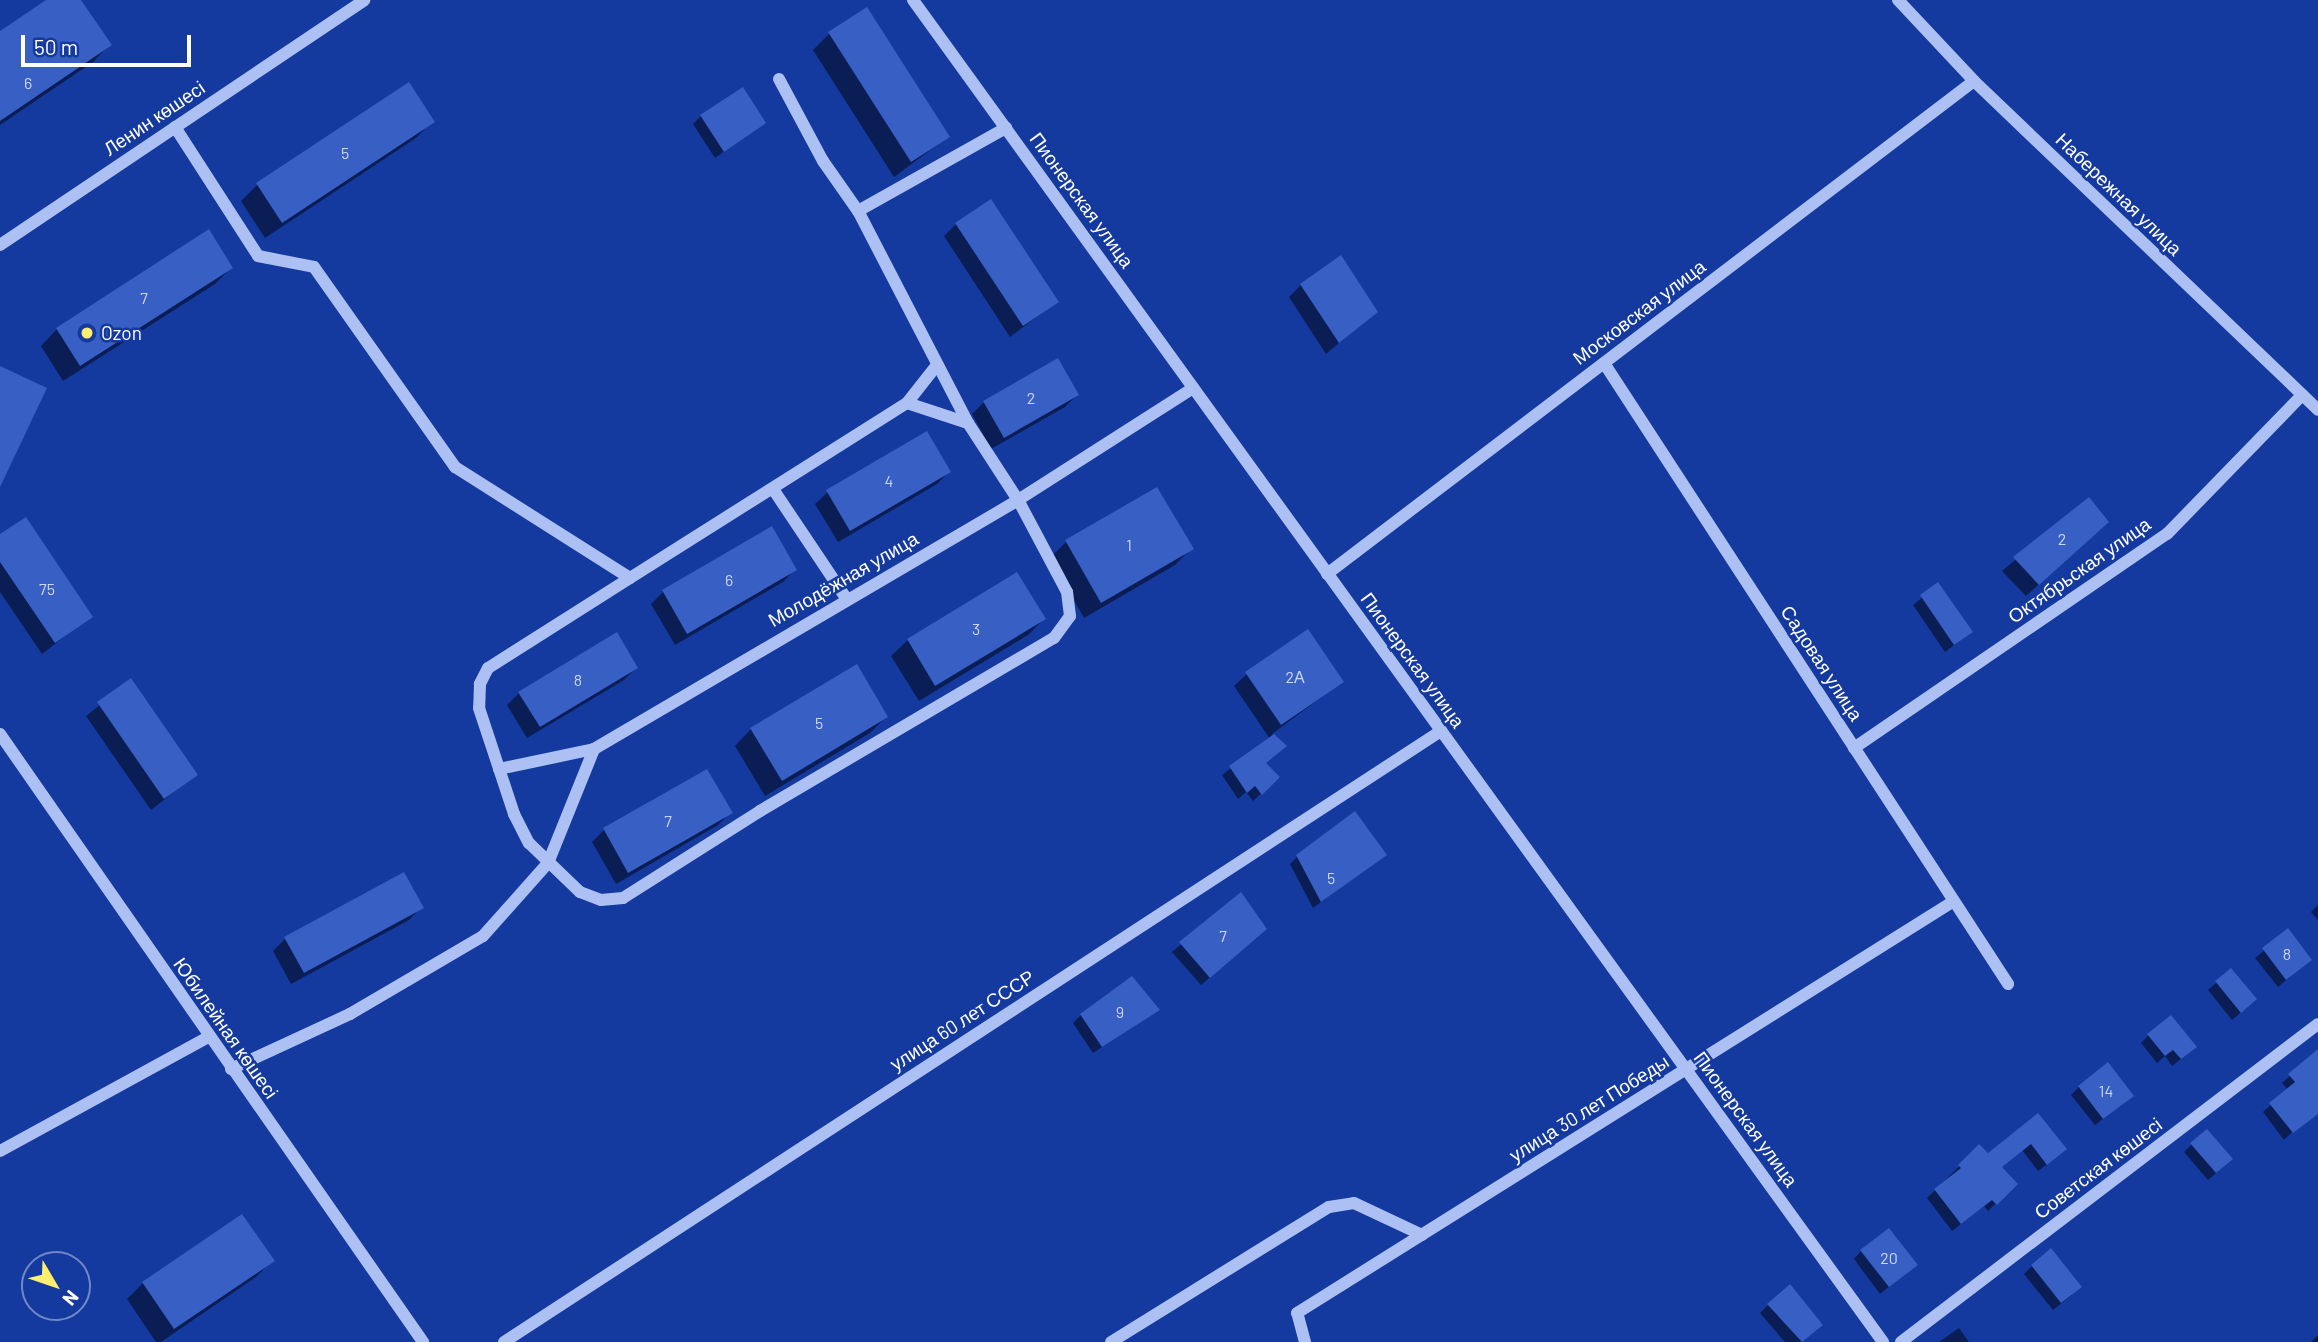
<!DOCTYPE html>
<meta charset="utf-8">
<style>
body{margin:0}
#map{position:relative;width:2318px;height:1342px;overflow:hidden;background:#14399f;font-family:Barlow,sans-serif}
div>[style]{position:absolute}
.shadow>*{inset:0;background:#0007}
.building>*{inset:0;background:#385fc4}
.minor>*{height:12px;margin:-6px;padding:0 6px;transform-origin:6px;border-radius:6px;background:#acc0f4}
.dots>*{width:19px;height:19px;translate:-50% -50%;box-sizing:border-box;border:4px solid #14399f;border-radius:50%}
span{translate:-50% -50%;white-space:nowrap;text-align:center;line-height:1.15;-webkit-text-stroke:5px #14399f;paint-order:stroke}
.number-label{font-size:16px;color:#cdd7f0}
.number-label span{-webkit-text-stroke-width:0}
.street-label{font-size:19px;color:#fff}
.poi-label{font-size:19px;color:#fff}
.left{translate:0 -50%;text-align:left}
.north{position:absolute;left:21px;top:1251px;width:70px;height:70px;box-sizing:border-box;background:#14399f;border:2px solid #7288c5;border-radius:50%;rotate:129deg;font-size:19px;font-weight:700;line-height:28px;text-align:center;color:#fff}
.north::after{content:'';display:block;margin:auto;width:24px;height:32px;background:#ffee6f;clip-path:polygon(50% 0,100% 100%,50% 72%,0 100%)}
.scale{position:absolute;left:21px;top:35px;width:170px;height:32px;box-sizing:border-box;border:4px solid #fff;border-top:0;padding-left:9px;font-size:21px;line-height:24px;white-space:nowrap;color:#fff;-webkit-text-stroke:5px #14399f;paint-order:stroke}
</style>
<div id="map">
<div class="shadow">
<i style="clip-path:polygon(49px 0,79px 0,109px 45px,93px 62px,0 125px,0 34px)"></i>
<i style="clip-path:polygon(829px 34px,948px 137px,894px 177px,813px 50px)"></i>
<i style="clip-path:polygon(408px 84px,433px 121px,416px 138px,265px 238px,241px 201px,257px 185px)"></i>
<i style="clip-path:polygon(701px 116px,764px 123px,715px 158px,693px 124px)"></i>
<i style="clip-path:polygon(956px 224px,1057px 302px,1010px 337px,944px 236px)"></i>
<i style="clip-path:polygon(231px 268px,215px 284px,63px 381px,41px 346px,57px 329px)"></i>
<i style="clip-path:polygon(1301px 285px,1375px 312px,1326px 354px,1289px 297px)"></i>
<i style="clip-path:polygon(1077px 395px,1065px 407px,991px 449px,972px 414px,984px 402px)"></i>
<i style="clip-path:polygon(949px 472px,937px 484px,838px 542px,815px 504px,828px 492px)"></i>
<i style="clip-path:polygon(2088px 499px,2095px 534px,2026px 596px,2002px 571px)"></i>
<i style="clip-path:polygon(771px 528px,795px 569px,783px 582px,675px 645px,651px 604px,663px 592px)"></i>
<i style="clip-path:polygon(0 536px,91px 616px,42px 654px,0 592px)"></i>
<i style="clip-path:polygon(1066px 542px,1191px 549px,1175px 565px,1084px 618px,1050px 558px)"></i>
<i style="clip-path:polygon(1938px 585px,1971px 632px,1945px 652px,1913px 605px)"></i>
<i style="clip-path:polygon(1044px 619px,1028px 635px,919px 701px,891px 656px,908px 640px)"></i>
<i style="clip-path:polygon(636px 668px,624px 680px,527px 738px,507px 705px,519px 693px)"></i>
<i style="clip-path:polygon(1247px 674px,1342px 682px,1272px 734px,1285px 747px,1264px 764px,1278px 777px,1253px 801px,1246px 792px,1238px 799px,1222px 775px,1270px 739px,1234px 686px)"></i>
<i style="clip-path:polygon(130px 681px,196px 775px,151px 810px,86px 716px)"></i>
<i style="clip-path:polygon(886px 717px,870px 733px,765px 796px,735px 746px,751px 729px)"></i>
<i style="clip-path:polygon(707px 771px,730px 813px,718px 825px,616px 884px,592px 842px,604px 830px)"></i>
<i style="clip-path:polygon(1385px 855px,1313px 908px,1290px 864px,1298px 856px)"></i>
<i style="clip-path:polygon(1241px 894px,1257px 937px,1201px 985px,1172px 952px)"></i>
<i style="clip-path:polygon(2318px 905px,2318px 920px,2311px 912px)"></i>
<i style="clip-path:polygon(422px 907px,409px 920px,291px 984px,273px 951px,285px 939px)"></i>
<i style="clip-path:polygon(2288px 931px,2310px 960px,2278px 987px,2255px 958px)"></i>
<i style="clip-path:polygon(2231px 970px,2247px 1007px,2232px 1020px,2208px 990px)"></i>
<i style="clip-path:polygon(1158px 1010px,1093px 1053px,1073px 1023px,1081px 1015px)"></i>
<i style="clip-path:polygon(2149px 1035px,2187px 1054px,2172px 1066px,2165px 1056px,2157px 1063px,2141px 1043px)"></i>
<i style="clip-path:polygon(2318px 1051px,2318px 1107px,2284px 1140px,2263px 1112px,2288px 1090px,2282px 1083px)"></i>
<i style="clip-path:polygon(2079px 1087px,2124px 1103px,2095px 1125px,2071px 1095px)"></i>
<i style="clip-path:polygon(2038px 1116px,2057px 1157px,2038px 1171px,2022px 1150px,2000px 1168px,2016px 1184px,1988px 1211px,1984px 1206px,1952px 1231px,1927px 1198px,1979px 1147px,1988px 1156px)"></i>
<i style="clip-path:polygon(2192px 1144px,2223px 1167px,2208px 1180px,2184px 1152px)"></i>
<i style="clip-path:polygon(1861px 1251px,1915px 1265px,1880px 1294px,1854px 1259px)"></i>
<i style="clip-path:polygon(272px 1261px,256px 1277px,161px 1342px,156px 1342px,127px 1299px,143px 1283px)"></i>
<i style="clip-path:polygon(2032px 1266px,2072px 1295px,2053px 1310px,2024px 1274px)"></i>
<i style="clip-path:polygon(1768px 1305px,1813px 1333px,1801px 1342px,1785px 1342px,1760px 1313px)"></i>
<i style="clip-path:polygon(1959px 1328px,1969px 1342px,1939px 1342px)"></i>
<i style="clip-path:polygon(2318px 1335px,2318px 1342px,2311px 1342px)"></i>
</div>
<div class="building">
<i style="clip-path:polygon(46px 0,81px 0,112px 45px,0 121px,0 31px)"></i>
<i style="clip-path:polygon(867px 7px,950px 137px,911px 162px,828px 32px)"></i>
<i style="clip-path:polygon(409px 82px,435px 122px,282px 223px,256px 183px)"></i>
<i style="clip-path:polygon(743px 87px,766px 123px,724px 152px,700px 115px)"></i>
<i style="clip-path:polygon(991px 199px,1059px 302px,1023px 326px,955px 223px)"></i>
<i style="clip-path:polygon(209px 229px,233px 268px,80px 366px,56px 328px)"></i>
<i style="clip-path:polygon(1341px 255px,1378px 312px,1339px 343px,1300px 284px)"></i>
<i style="clip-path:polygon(1058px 358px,1079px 395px,1004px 438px,983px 401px)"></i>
<i style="clip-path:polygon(0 366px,47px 388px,0 487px)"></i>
<i style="clip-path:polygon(927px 431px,951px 472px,850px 531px,826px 490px)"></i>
<i style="clip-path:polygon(1157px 487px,1194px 549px,1101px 603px,1065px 540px)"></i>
<i style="clip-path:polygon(2089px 497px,2109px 522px,2039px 585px,2013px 557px)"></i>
<i style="clip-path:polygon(26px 517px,93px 617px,55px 643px,0 562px,0 534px)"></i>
<i style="clip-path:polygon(772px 526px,797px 570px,687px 634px,662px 590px)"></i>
<i style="clip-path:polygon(1017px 572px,1046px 619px,935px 686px,907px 639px)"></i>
<i style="clip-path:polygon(1938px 582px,1973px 632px,1954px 645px,1920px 595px)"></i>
<i style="clip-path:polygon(1308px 629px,1344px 682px,1281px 725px,1245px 672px)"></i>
<i style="clip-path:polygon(617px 632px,638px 668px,540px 727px,518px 692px)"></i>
<i style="clip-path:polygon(857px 664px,888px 717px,782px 781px,750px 728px)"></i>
<i style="clip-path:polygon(131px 678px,198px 775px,164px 799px,97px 702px)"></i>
<i style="clip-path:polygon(1274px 734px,1287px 746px,1266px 763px,1280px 777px,1262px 795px,1255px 786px,1247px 793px,1229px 766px)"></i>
<i style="clip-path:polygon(707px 769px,733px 813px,628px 873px,603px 828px)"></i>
<i style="clip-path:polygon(1355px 811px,1387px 855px,1321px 902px,1296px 855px)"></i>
<i style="clip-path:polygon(404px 872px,424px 908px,304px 973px,284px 937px)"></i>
<i style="clip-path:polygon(1241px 892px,1267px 929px,1210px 978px,1179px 942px)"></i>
<i style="clip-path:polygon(2288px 928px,2312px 960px,2286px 980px,2262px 948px)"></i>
<i style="clip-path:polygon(2231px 968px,2257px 999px,2241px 1013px,2215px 981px)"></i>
<i style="clip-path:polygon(1132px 976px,1160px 1010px,1102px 1047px,1080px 1014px)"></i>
<i style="clip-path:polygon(2171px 1015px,2197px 1047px,2181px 1059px,2173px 1050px,2165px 1056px,2147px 1034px)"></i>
<i style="clip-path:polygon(2318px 1049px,2318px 1114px,2293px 1133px,2269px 1103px,2295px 1082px,2288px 1074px)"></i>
<i style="clip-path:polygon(2108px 1062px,2134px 1096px,2103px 1119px,2078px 1086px)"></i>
<i style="clip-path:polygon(2038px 1113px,2067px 1149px,2047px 1165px,2031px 1144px,2002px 1167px,2018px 1184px,1997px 1205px,1992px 1200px,1961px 1224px,1934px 1189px,1961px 1168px,1958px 1165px,1979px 1144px,1988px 1153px)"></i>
<i style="clip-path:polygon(2207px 1129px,2233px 1159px,2216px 1173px,2190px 1143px)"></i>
<i style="clip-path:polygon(242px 1214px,275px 1261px,174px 1329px,142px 1282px)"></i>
<i style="clip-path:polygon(1889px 1228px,1918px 1265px,1889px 1287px,1860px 1250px)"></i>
<i style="clip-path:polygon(2051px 1248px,2082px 1287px,2061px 1303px,2031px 1265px)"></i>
<i style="clip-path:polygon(1790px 1284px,1823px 1325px,1802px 1342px,1767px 1304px)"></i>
</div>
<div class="minor">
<i style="left:913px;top:0;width:1656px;rotate:54.14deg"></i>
<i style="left:1898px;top:0;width:111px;rotate:46.8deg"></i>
<i style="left:1974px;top:81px;width:476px;rotate:43.7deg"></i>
<i style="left:779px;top:79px;width:93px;rotate:61.8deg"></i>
<i style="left:823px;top:161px;width:61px;rotate:55deg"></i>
<i style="left:175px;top:127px;width:153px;rotate:57.2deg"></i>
<i style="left:258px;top:256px;width:57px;rotate:11.1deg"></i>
<i style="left:314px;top:267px;width:245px;rotate:54.8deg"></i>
<i style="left:455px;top:467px;width:207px;rotate:32.4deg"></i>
<i style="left:630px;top:578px;width:328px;rotate:-32.3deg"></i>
<i style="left:907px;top:403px;width:48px;rotate:-51.7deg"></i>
<i style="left:0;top:245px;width:439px;rotate:-33.9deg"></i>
<i style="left:1604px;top:363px;width:741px;rotate:56.95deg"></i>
<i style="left:907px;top:403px;width:64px;rotate:18.2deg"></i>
<i style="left:773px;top:489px;width:131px;rotate:56.2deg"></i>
<i style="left:1327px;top:574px;width:813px;rotate:-37.31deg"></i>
<i style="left:630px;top:578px;width:168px;rotate:147.6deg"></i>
<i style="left:488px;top:668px;width:18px;rotate:117deg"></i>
<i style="left:480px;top:684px;width:24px;rotate:92deg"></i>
<i style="left:479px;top:708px;width:112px;rotate:71.7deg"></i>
<i style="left:514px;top:814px;width:33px;rotate:63deg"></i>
<i style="left:529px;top:843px;width:71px;rotate:43.9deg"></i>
<i style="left:580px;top:892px;width:22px;rotate:21deg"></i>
<i style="left:601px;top:900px;width:22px;rotate:-5deg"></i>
<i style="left:623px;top:898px;width:162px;rotate:-32.4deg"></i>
<i style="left:760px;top:811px;width:341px;rotate:-30.5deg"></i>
<i style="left:1054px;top:638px;width:27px;rotate:-54deg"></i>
<i style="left:1070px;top:616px;width:24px;rotate:-97deg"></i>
<i style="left:1067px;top:592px;width:104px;rotate:-118deg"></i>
<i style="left:1018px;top:500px;width:92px;rotate:-123deg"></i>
<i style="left:968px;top:423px;width:239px;rotate:-117.4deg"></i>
<i style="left:858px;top:211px;width:170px;rotate:-29.3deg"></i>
<i style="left:0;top:734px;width:741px;rotate:55.17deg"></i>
<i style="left:1854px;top:748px;width:379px;rotate:-34.4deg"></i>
<i style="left:2167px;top:534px;width:194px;rotate:-45.8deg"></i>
<i style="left:499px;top:769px;width:97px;rotate:-11.9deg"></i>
<i style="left:594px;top:749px;width:492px;rotate:-30.4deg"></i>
<i style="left:1018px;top:500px;width:208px;rotate:-32.6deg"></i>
<i style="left:231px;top:1069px;width:131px;rotate:-24.8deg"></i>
<i style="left:350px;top:1014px;width:154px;rotate:-30.4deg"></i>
<i style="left:483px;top:936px;width:98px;rotate:-48.3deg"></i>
<i style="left:548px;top:863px;width:123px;rotate:-68deg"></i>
<i style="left:0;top:1151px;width:237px;rotate:-28.7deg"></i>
<i style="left:504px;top:1342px;width:1119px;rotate:-33.11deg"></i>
<i style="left:1111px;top:1342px;width:256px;rotate:-31.8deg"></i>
<i style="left:1329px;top:1207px;width:25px;rotate:-9deg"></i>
<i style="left:1354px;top:1203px;width:75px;rotate:25.2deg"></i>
<i style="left:1305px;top:1342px;width:30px;rotate:-105deg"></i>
<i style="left:1297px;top:1313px;width:775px;rotate:-32.09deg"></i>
<i style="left:1901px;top:1342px;width:524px;rotate:-37.33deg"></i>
</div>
<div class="dots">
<i style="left:87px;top:333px;background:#ffee6f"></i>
</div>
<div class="number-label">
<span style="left:28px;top:83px">6</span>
<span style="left:345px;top:153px">5</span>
<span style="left:144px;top:298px">7</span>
<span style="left:1031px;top:398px">2</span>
<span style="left:889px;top:481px">4</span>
<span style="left:2062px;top:539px">2</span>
<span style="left:1129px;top:545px">1</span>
<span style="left:729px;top:580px">6</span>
<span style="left:47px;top:589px">75</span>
<span style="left:976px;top:629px">3</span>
<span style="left:1295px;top:677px">2А</span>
<span style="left:578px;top:680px">8</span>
<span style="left:819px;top:723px">5</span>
<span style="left:668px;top:821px">7</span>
<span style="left:1331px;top:878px">5</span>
<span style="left:1223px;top:936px">7</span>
<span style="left:2287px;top:954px">8</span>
<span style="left:1120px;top:1012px">9</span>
<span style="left:2106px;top:1091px">14</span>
<span style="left:1889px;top:1258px">20</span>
</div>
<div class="street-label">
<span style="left:154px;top:118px;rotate:-34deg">Ленин көшесі</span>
<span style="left:2119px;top:194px;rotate:44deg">Набережная улица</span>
<span style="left:1082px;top:200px;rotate:54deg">Пионерская улица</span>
<span style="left:1639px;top:312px;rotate:-37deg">Московская улица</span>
<span style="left:2079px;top:570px;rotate:-35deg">Октябрьская улица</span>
<span style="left:843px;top:579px;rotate:-30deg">Молодёжная улица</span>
<span style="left:1413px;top:660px;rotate:54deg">Пионерская улица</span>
<span style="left:1822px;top:663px;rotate:57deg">Садовая улица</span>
<span style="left:962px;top:1020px;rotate:-33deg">улица 60 лет СССР</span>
<span style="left:226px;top:1028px;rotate:55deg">Юбилейная көшесі</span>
<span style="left:1589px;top:1108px;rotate:-32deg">улица 30 лет Победы</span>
<span style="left:1746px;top:1119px;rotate:54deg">Пионерская улица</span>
<span style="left:2098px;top:1168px;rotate:-37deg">Советская көшесі</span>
</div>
<div class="poi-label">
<span class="left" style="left:101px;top:333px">Ozon</span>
</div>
<div class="north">N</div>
<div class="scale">50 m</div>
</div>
